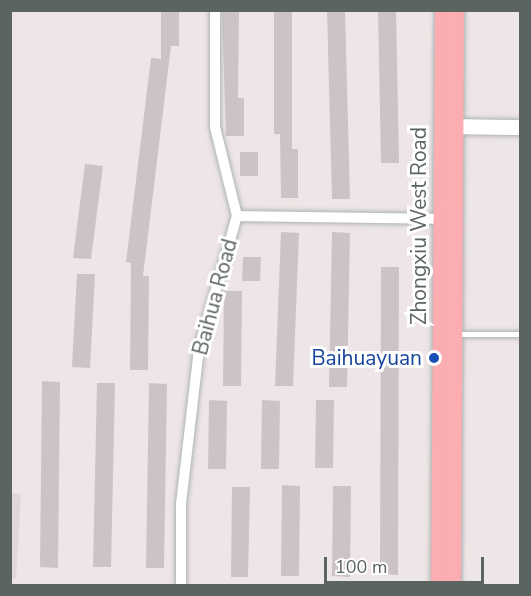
<!DOCTYPE html>
<style>
body{margin:0}
#map{position:relative;width:531px;height:596px;overflow:hidden;background:#eee5e6;font-family:"Nunito Sans",sans-serif}
div>[style]{position:absolute}
.education>*{inset:0;background:#e1d6d8}
.building>*{inset:0;background:#ccc3c6}
.roads{filter:drop-shadow(0 0 2px #adb4b2) drop-shadow(0 0 2px #adb4b2)}
.lane>*{height:5px;margin:-2.5px;padding:0 2.5px;transform-origin:2.5px;border-radius:2.5px;background:#fff}
.street>*{height:10px;margin:-5px;padding:0 5px;transform-origin:5px;border-radius:5px;background:#fff}
.secondary>*{height:15px;margin:-7.5px;padding:0 7.5px;transform-origin:7.5px;border-radius:7.5px;background:#fff}
.primary>*{height:16px;margin:-8px;padding:0 8px;transform-origin:8px;border-radius:8px;background:#fbadb2}
.dots>*{width:16px;height:16px;translate:-50% -50%;box-sizing:border-box;border:3px solid #fff;border-radius:50%}
span{translate:-50% -50%;white-space:nowrap;text-align:center;line-height:1.15;-webkit-text-stroke:6px #fff;paint-order:stroke}
.street-label{font-size:21px;color:#5c6462}
.transit-label{font-size:21px;color:#164399}
.right{translate:-100% -50%;text-align:right}
.frame{position:absolute;inset:0;border:12px solid #5c6462;pointer-events:none}
.scale{position:absolute;left:324px;top:557px;width:160px;height:27px;box-sizing:border-box;border:3px solid #5c6462;border-top:0;padding-left:8px;font-size:18px;line-height:21px;white-space:nowrap;color:#5c6462;-webkit-text-stroke:4px #fff;paint-order:stroke}
</style>
<div id="map">
<div class="education">
<i style="clip-path:polygon(11px 493px,21px 494px,16px 578px,11px 578px)"></i>
</div>
<div class="building">
<i style="clip-path:polygon(161px 10px,179px 10px,179px 46px,171px 46px,143px 276px,149px 276px,148px 370px,130px 370px,131px 263px,126px 262px,151px 58px,161px 59px)"></i>
<i style="clip-path:polygon(222px 10px,239px 10px,238px 98px,244px 98px,244px 136px,226px 136px)"></i>
<i style="clip-path:polygon(274px 10px,292px 10px,292px 149px,298px 149px,298px 198px,281px 198px,280px 134px,274px 134px)"></i>
<i style="clip-path:polygon(327px 10px,345px 10px,350px 199px,332px 199px)"></i>
<i style="clip-path:polygon(378px 10px,396px 10px,399px 163px,381px 163px)"></i>
<i style="clip-path:polygon(240px 152px,258px 152px,258px 176px,240px 176px)"></i>
<i style="clip-path:polygon(85px 164px,103px 166px,91px 259px,73px 258px)"></i>
<i style="clip-path:polygon(281px 232px,299px 233px,293px 386px,275px 386px)"></i>
<i style="clip-path:polygon(332px 232px,350px 233px,347px 387px,329px 387px)"></i>
<i style="clip-path:polygon(243px 257px,261px 257px,260px 281px,242px 281px)"></i>
<i style="clip-path:polygon(381px 267px,399px 267px,398px 575px,380px 574px)"></i>
<i style="clip-path:polygon(77px 274px,95px 274px,90px 368px,72px 367px)"></i>
<i style="clip-path:polygon(224px 291px,242px 291px,241px 386px,223px 386px)"></i>
<i style="clip-path:polygon(42px 381px,60px 382px,58px 568px,40px 567px)"></i>
<i style="clip-path:polygon(97px 383px,115px 383px,111px 567px,93px 567px)"></i>
<i style="clip-path:polygon(149px 383px,167px 384px,164px 568px,146px 568px)"></i>
<i style="clip-path:polygon(209px 400px,227px 401px,226px 469px,208px 469px)"></i>
<i style="clip-path:polygon(262px 400px,280px 401px,279px 469px,261px 469px)"></i>
<i style="clip-path:polygon(316px 400px,334px 400px,333px 468px,315px 468px)"></i>
<i style="clip-path:polygon(282px 485px,300px 486px,299px 576px,281px 576px)"></i>
<i style="clip-path:polygon(333px 486px,351px 486px,350px 577px,332px 576px)"></i>
<i style="clip-path:polygon(232px 487px,250px 487px,248px 577px,231px 577px)"></i>
</div>
<div class="roads">
<div class="lane">
<i style="left:456px;top:334px;width:64px"></i>
</div>
<div class="street">
<i style="left:237px;top:216px;width:210px;rotate:0.8deg"></i>
<i style="left:181px;top:586px;width:82px;rotate:-90deg"></i>
<i style="left:181px;top:504px;width:156px;rotate:-83.4deg"></i>
<i style="left:199px;top:349px;width:138px;rotate:-74.1deg"></i>
<i style="left:237px;top:216px;width:92px;rotate:-103.9deg"></i>
<i style="left:215px;top:127px;width:117px;rotate:-90deg"></i>
</div>
<div class="secondary">
<i style="left:455px;top:126px;width:65px;rotate:0.9deg"></i>
</div>
<div class="primary">
<i style="left:439px;top:586px;width:576px;rotate:-89.6deg"></i>
<i style="left:453px;top:586px;width:576px;rotate:-89.7deg"></i>
</div>
</div>
<div class="dots">
<i style="left:434px;top:358px;background:#1a4fb4"></i>
</div>
<div class="street-label">
<span style="left:419px;top:226px;rotate:-90deg">Zhongxiu West Road</span>
<span style="left:215px;top:297px;rotate:-75deg">Baihua Road</span>
</div>
<div class="transit-label">
<span class="right" style="left:422px;top:358px">Baihuayuan</span>
</div>
<div class="frame"></div>
<div class="scale">100 m</div>
</div>
